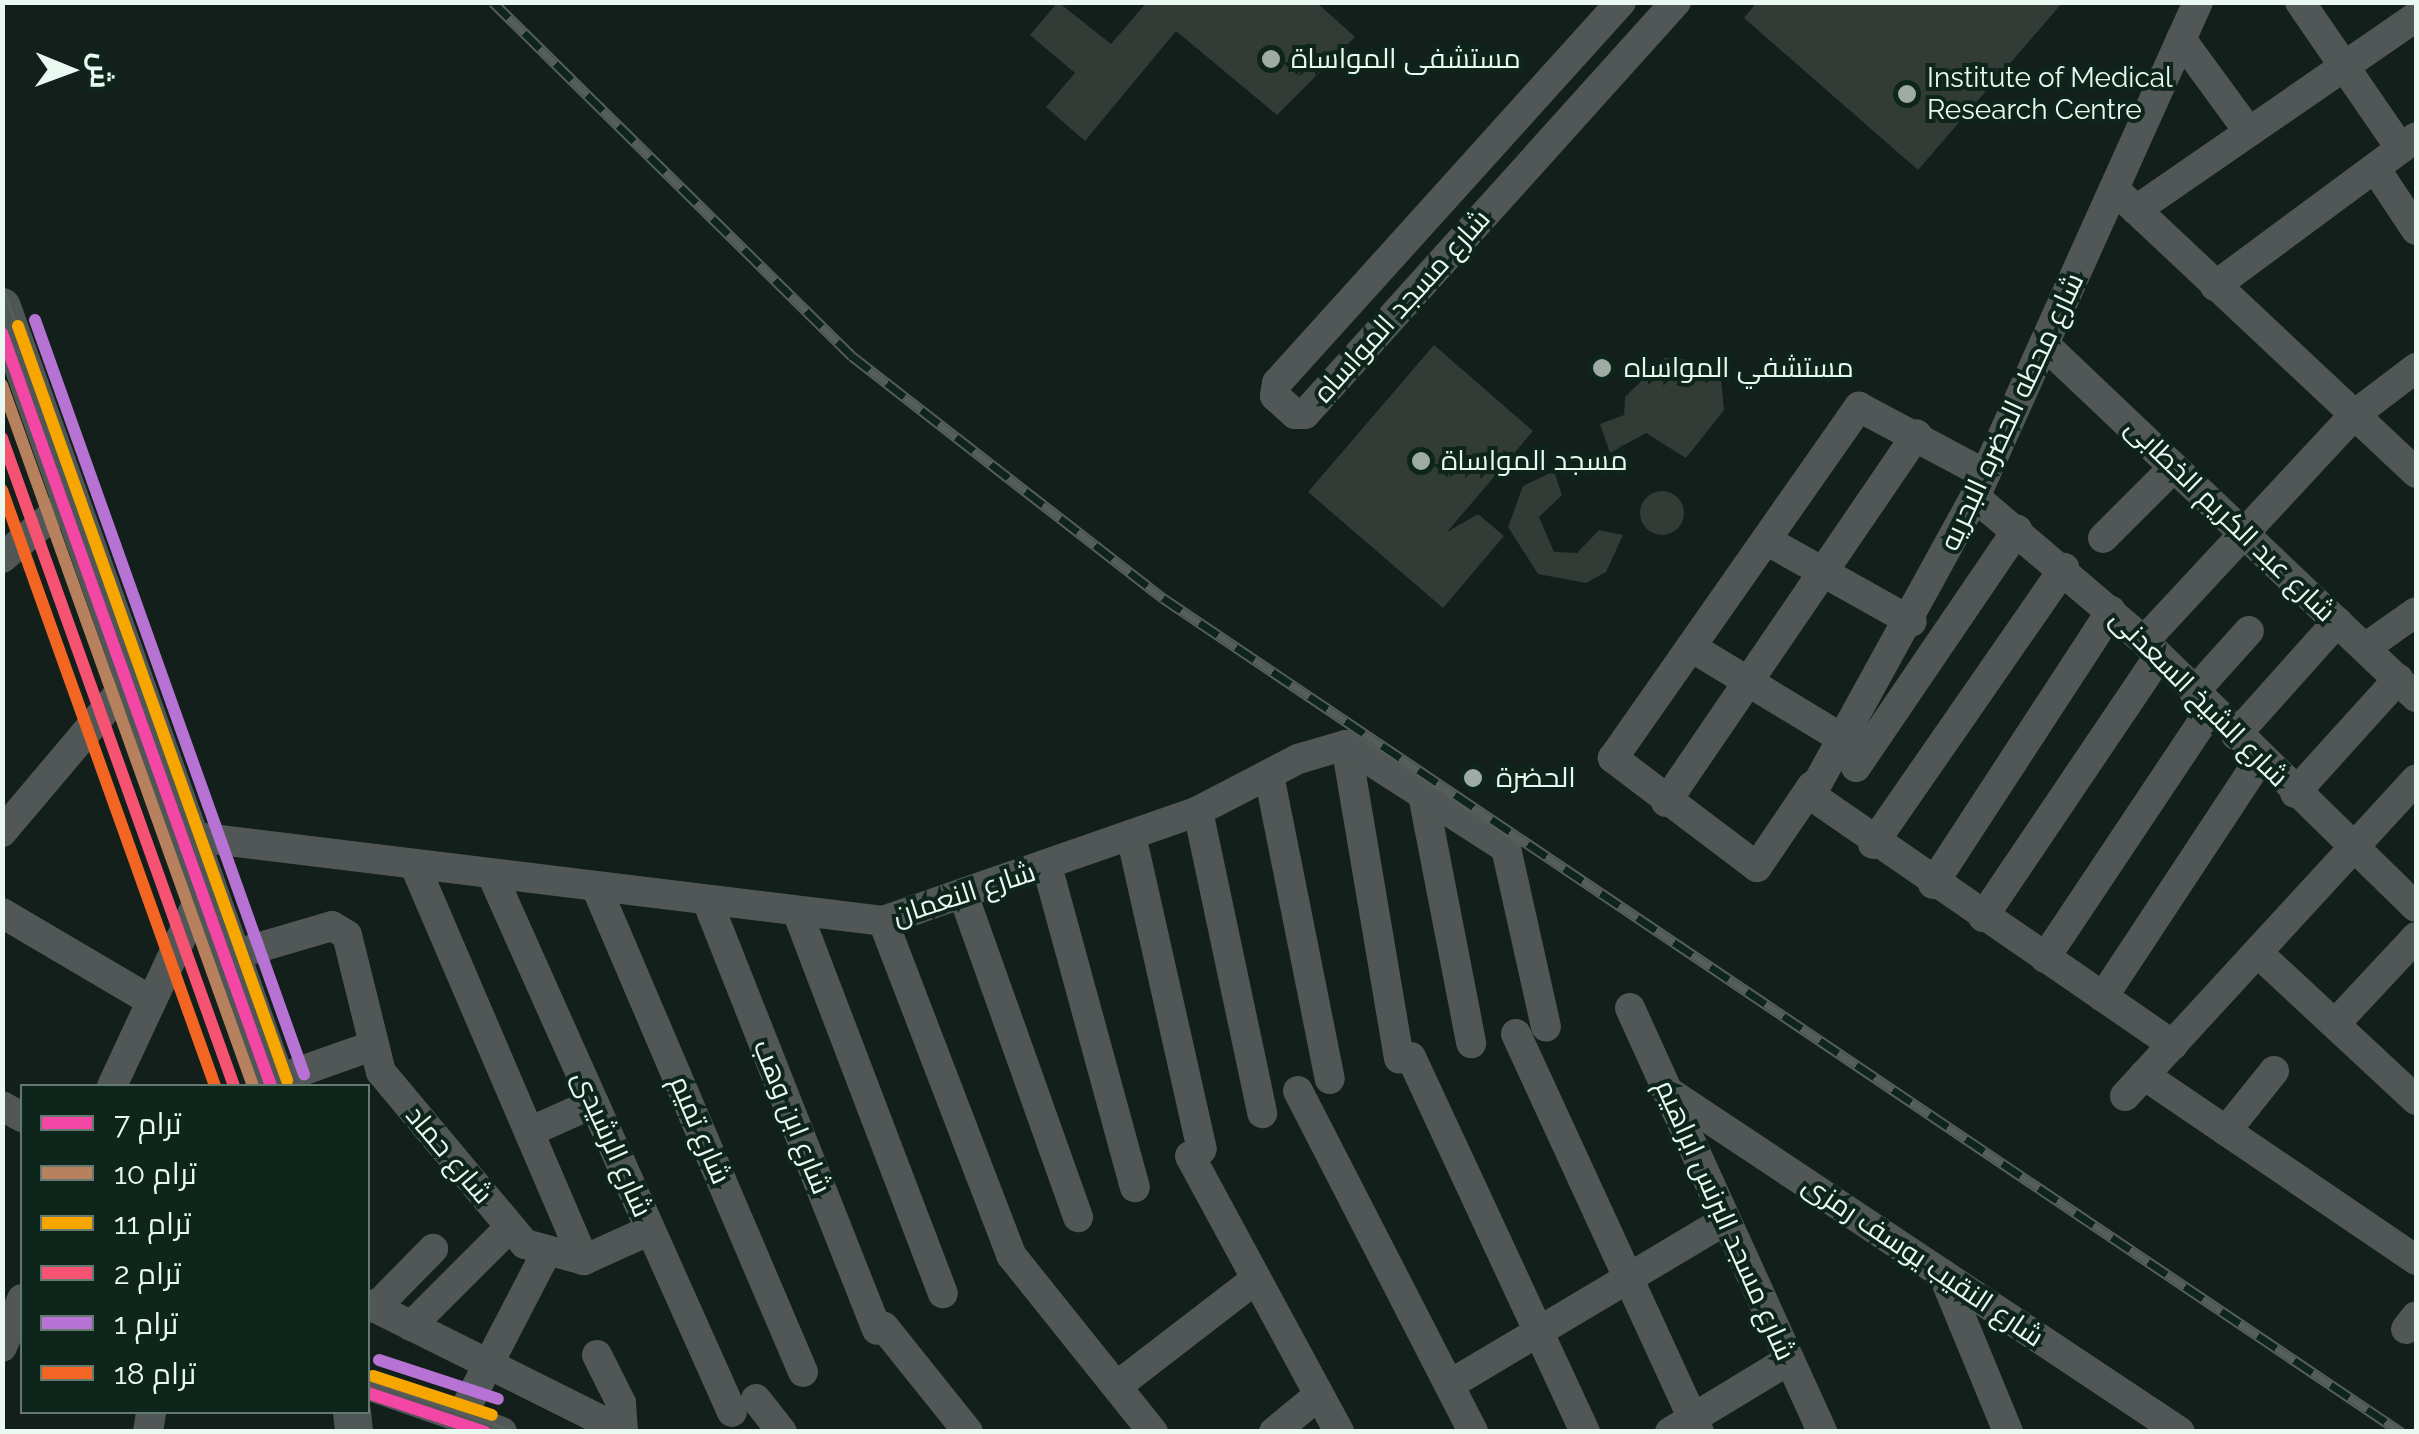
<!DOCTYPE html>
<meta charset="utf-8">
<style>
body{margin:0}
#map{position:relative;width:2419px;height:1434px;overflow:hidden;background:#131f1a;font-family:Raleway,Cairo,sans-serif}
div>[style]{position:absolute}
.building>*{inset:0;background:#323b36}
.round{border-radius:50%}
.minor>*{height:30px;margin:-15px;padding:0 15px;transform-origin:15px;border-radius:15px;background:#515756}
.major>*{height:38px;margin:-19px;padding:0 19px;transform-origin:19px;border-radius:19px;background:#4e5756}
.tram>*{height:2.5px;margin:-1.25px;padding:0 1.25px;transform-origin:1.25px;border-radius:1.25px;background:#565e5b}
.rail>*{height:11px;margin-top:-5.5px;transform-origin:0;background:repeating-linear-gradient(90deg,#0d251b 0 22px,#565e5b 0 44px);box-sizing:border-box;border-block:2px solid #565e5b}
.tram-1>*{height:12px;margin:-6px;padding:0 6px;transform-origin:6px;border-radius:6px;background:#f346a5}
.tram-2>*{height:12px;margin:-6px;padding:0 6px;transform-origin:6px;border-radius:6px;background:#b6815c}
.tram-3>*{height:12px;margin:-6px;padding:0 6px;transform-origin:6px;border-radius:6px;background:#f7a600}
.tram-4>*{height:12px;margin:-6px;padding:0 6px;transform-origin:6px;border-radius:6px;background:#f65372}
.tram-5>*{height:12px;margin:-6px;padding:0 6px;transform-origin:6px;border-radius:6px;background:#b673d3}
.tram-6>*{height:12px;margin:-6px;padding:0 6px;transform-origin:6px;border-radius:6px;background:#f26522}
.dots>*{width:28px;height:28px;translate:-50% -50%;box-sizing:border-box;border:5px solid #0d251b;border-radius:50%}
span{translate:-50% -50%;white-space:nowrap;text-align:center;line-height:1.15;-webkit-text-stroke:8px #0d251b;paint-order:stroke}
.poi-label{font-size:28px;color:#e9f8f0}
.left{translate:0 -50%;text-align:left}
.street-label{font-size:28px;color:#e9f8f0}
.frame{position:absolute;inset:0;border:5px solid #e9f8f0;pointer-events:none}
.legend{position:absolute;left:20px;top:1084px;width:350px;height:330px;box-sizing:border-box;background:#0d251b;border:2px solid #657970;margin:0;padding:12px 18px;list-style:none;font-size:30px;color:#e9f8f0}
.legend li{display:flex;align-items:center;gap:20px;height:50px}
.legend b{width:50px;border:2px solid #657970}
.north{position:absolute;left:20px;top:20px;width:100px;height:100px;-webkit-text-stroke:8px #0d251b;paint-order:stroke;rotate:91deg;font-size:28px;font-weight:700;line-height:40px;text-align:center;color:#e9f8f0}
.north::after{content:'';display:block;margin:auto;width:35px;height:45px;background:#e9f8f0;clip-path:polygon(50% 0,100% 100%,50% 72%,0 100%)}
</style>
<div id="map">
<div class="building">
<i style="clip-path:polygon(1058px 2px,1111px 44px,1147px 2px,1316px 2px,1355px 37px,1277px 115px,1176px 31px,1085px 141px,1046px 107px,1075px 73px,1030px 35px)"></i>
<i style="clip-path:polygon(1757px 2px,2063px 2px,1918px 170px,1744px 18px)"></i>
<i style="clip-path:polygon(1434px 345px,1533px 431px,1447px 532px,1478px 514px,1504px 536px,1443px 608px,1308px 492px)"></i>
<i style="clip-path:polygon(1665px 358px,1696px 360px,1721px 378px,1724px 410px,1686px 458px,1646px 433px,1610px 453px,1600px 424px,1624px 415px,1625px 397px)"></i>
<i style="clip-path:polygon(1554px 471px,1562px 495px,1539px 517px,1554px 552px,1577px 553px,1599px 530px,1623px 535px,1606px 572px,1586px 583px,1538px 574px,1508px 527px,1523px 486px)"></i>
<i class="round" style="left:1640px;top:491px;width:44px;height:44px"></i>
</div>
<div class="minor">
<i style="left:1621px;top:2px;width:513px;rotate:132.08deg"></i>
<i style="left:1277px;top:383px;width:13px;rotate:99deg"></i>
<i style="left:1275px;top:396px;width:27px;rotate:42deg"></i>
<i style="left:1295px;top:414px;width:10px"></i>
<i style="left:1305px;top:414px;width:554px;rotate:-48deg"></i>
<i style="left:2300px;top:2px;width:178px;rotate:55.5deg"></i>
<i style="left:2181px;top:39px;width:115px;rotate:53.8deg"></i>
<i style="left:2375px;top:168px;width:74px;rotate:56.5deg"></i>
<i style="left:2114px;top:189px;width:415px;rotate:43.2deg"></i>
<i style="left:2136px;top:210px;width:340px;rotate:-34.6deg"></i>
<i style="left:2215px;top:286px;width:250px;rotate:-36.5deg"></i>
<i style="left:2044px;top:344px;width:513px;rotate:43.5deg"></i>
<i style="left:1975px;top:497px;width:222px;rotate:40.4deg"></i>
<i style="left:2144px;top:641px;width:380px;rotate:44.4deg"></i>
<i style="left:2103px;top:538px;width:100px;rotate:-45deg"></i>
<i style="left:1766px;top:540px;width:167px;rotate:29.3deg"></i>
<i style="left:2px;top:558px;width:88px;rotate:-40.4deg"></i>
<i style="left:2144px;top:641px;width:309px;rotate:-47.1deg"></i>
<i style="left:2354px;top:415px;width:78px;rotate:-37.2deg"></i>
<i style="left:1691px;top:647px;width:175px;rotate:31.2deg"></i>
<i style="left:2365px;top:648px;width:62px;rotate:-35.2deg"></i>
<i style="left:2194px;top:692px;width:82px;rotate:-48deg"></i>
<i style="left:2236px;top:735px;width:152px;rotate:-48.2deg"></i>
<i style="left:1346px;top:745px;width:318px;rotate:80.4deg"></i>
<i style="left:1856px;top:767px;width:287px;rotate:-55.8deg"></i>
<i style="left:1269px;top:775px;width:310px;rotate:78.7deg"></i>
<i style="left:1812px;top:786px;width:98px;rotate:124.2deg"></i>
<i style="left:1757px;top:867px;width:181px;rotate:-142.9deg"></i>
<i style="left:1613px;top:758px;width:429px;rotate:-55deg"></i>
<i style="left:1859px;top:407px;width:143px;rotate:28deg"></i>
<i style="left:1422px;top:790px;width:258px;rotate:79deg"></i>
<i style="left:2295px;top:793px;width:154px;rotate:-47.9deg"></i>
<i style="left:1666px;top:802px;width:445px;rotate:-55.7deg"></i>
<i style="left:1198px;top:811px;width:309px;rotate:78deg"></i>
<i style="left:2px;top:832px;width:202px;rotate:-49.8deg"></i>
<i style="left:1131px;top:835px;width:322px;rotate:77.3deg"></i>
<i style="left:187px;top:836px;width:701px;rotate:6.96deg"></i>
<i style="left:883px;top:921px;width:334px;rotate:-19.2deg"></i>
<i style="left:1198px;top:811px;width:113px;rotate:-27.5deg"></i>
<i style="left:1298px;top:759px;width:50px;rotate:-16.3deg"></i>
<i style="left:1346px;top:745px;width:190px;rotate:32.8deg"></i>
<i style="left:1506px;top:848px;width:183px;rotate:77.4deg"></i>
<i style="left:1873px;top:844px;width:336px;rotate:-55.3deg"></i>
<i style="left:415px;top:866px;width:429px;rotate:66.8deg"></i>
<i style="left:1047px;top:866px;width:333px;rotate:74.7deg"></i>
<i style="left:492px;top:875px;width:588px;rotate:65.92deg"></i>
<i style="left:1933px;top:884px;width:326px;rotate:-56.9deg"></i>
<i style="left:597px;top:889px;width:525px;rotate:66.9deg"></i>
<i style="left:964px;top:897px;width:340px;rotate:70.4deg"></i>
<i style="left:708px;top:903px;width:459px;rotate:68.4deg"></i>
<i style="left:2px;top:913px;width:169px;rotate:30.5deg"></i>
<i style="left:798px;top:914px;width:406px;rotate:69.1deg"></i>
<i style="left:1983px;top:917px;width:315px;rotate:-56deg"></i>
<i style="left:883px;top:921px;width:358px;rotate:69deg"></i>
<i style="left:1011px;top:1255px;width:227px;rotate:51.3deg"></i>
<i style="left:2258px;top:953px;width:216px;rotate:42.9deg"></i>
<i style="left:230px;top:956px;width:106px;rotate:-16.4deg"></i>
<i style="left:332px;top:926px;width:17px;rotate:31deg"></i>
<i style="left:347px;top:935px;width:141px;rotate:76.1deg"></i>
<i style="left:381px;top:1072px;width:224px;rotate:50.1deg"></i>
<i style="left:525px;top:1244px;width:61px;rotate:15.2deg"></i>
<i style="left:584px;top:1260px;width:72px;rotate:-24.4deg"></i>
<i style="left:2045px;top:958px;width:299px;rotate:-56.3deg"></i>
<i style="left:2103px;top:997px;width:285px;rotate:-56.6deg"></i>
<i style="left:1630px;top:1008px;width:465px;rotate:65.6deg"></i>
<i style="left:2335px;top:1024px;width:119px;rotate:-47deg"></i>
<i style="left:1516px;top:1034px;width:438px;rotate:65.3deg"></i>
<i style="left:2173px;top:1045px;width:440px;rotate:-145.4deg"></i>
<i style="left:1811px;top:795px;width:340px;rotate:-61.2deg"></i>
<i style="left:1975px;top:497px;width:543px;rotate:-65.75deg"></i>
<i style="left:1411px;top:1057px;width:413px;rotate:65.1deg"></i>
<i style="left:2144px;top:1075px;width:329px;rotate:34.2deg"></i>
<i style="left:276px;top:1080px;width:102px;rotate:-19.5deg"></i>
<i style="left:112px;top:1086px;width:220px;rotate:-65deg"></i>
<i style="left:1666px;top:1090px;width:617px;rotate:33.64deg"></i>
<i style="left:1298px;top:1091px;width:383px;rotate:62.8deg"></i>
<i style="left:2125px;top:1096px;width:430px;rotate:-47.4deg"></i>
<i style="left:2px;top:1106px;width:23px;rotate:29deg"></i>
<i style="left:2226px;top:1131px;width:77px;rotate:-51.3deg"></i>
<i style="left:529px;top:1132px;width:71px;rotate:-24deg"></i>
<i style="left:1190px;top:1156px;width:314px;rotate:61.6deg"></i>
<i style="left:1943px;top:1274px;width:171px;rotate:67.6deg"></i>
<i style="left:368px;top:1304px;width:285px;rotate:26.5deg"></i>
<i style="left:375px;top:1308px;width:83px;rotate:-45.5deg"></i>
<i style="left:411px;top:1326px;width:140px;rotate:-45deg"></i>
<i style="left:884px;top:1327px;width:134px;rotate:51.3deg"></i>
<i style="left:2406px;top:1329px;width:16px;rotate:-52deg"></i>
<i style="left:2px;top:1347px;width:52px;rotate:-67.4deg"></i>
<i style="left:597px;top:1355px;width:54px;rotate:63.4deg"></i>
<i style="left:621px;top:1403px;width:29px;rotate:86deg"></i>
<i style="left:368px;top:1385px;width:142px;rotate:19.3deg"></i>
<i style="left:1449px;top:1385px;width:320px;rotate:-30.8deg"></i>
<i style="left:1117px;top:1386px;width:175px;rotate:-37.6deg"></i>
<i style="left:756px;top:1399px;width:42px;rotate:51.8deg"></i>
<i style="left:462px;top:1415px;width:182px;rotate:-62.6deg"></i>
<i style="left:148px;top:1432px;width:20px;rotate:-81deg"></i>
<i style="left:1274px;top:1432px;width:58px;rotate:-39.4deg"></i>
<i style="left:1670px;top:1432px;width:139px;rotate:-31.2deg"></i>
</div>
<div class="major">
<i style="left:2px;top:307px;width:826px;rotate:70.49deg"></i>
<i style="left:352px;top:1412px;width:20px;rotate:84deg"></i>
</div>
<div class="tram">
<i style="left:2px;top:285px;width:850px;rotate:70.54deg"></i>
<i style="left:368px;top:1380px;width:156px;rotate:19.5deg"></i>
</div>
<div class="rail">
<i style="left:493px;top:2px;width:504px;rotate:44.6deg"></i>
<i style="left:852px;top:356px;width:394px;rotate:37.9deg"></i>
<i style="left:1163px;top:598px;width:1493px;rotate:33.97deg"></i>
</div>
<div class="tram-1">
<i style="left:2px;top:333px;width:800px;rotate:70.34deg"></i>
<i style="left:368px;top:1393px;width:123px;rotate:18.4deg"></i>
</div>
<div class="tram-2">
<i style="left:2px;top:385px;width:745px;rotate:70.3deg"></i>
</div>
<div class="tram-3">
<i style="left:18px;top:326px;width:801px;rotate:70.37deg"></i>
<i style="left:373px;top:1376px;width:125px;rotate:18.1deg"></i>
</div>
<div class="tram-4">
<i style="left:2px;top:438px;width:688px;rotate:70.3deg"></i>
</div>
<div class="tram-5">
<i style="left:35px;top:320px;width:801px;rotate:70.37deg"></i>
<i style="left:379px;top:1360px;width:125px;rotate:18.1deg"></i>
</div>
<div class="tram-6">
<i style="left:2px;top:490px;width:633px;rotate:70.33deg"></i>
</div>
<div class="dots">
<i style="left:1271px;top:59px;background:#9eaca5"></i>
<i style="left:1907px;top:94px;background:#9eaca5"></i>
<i style="left:1602px;top:368px;background:#9eaca5"></i>
<i style="left:1421px;top:461px;background:#9eaca5"></i>
<i style="left:1473px;top:778px;background:#9eaca5"></i>
</div>
<div class="poi-label">
<span class="left" style="left:1291px;top:59px">مستشفى المواساة</span>
<span class="left" style="left:1927px;top:94px">Institute of Medical<br>Research Centre</span>
<span class="left" style="left:1624px;top:368px">مستشفي المواساه</span>
<span class="left" style="left:1441px;top:461px">مسجد المواساة</span>
<span class="left" style="left:1496px;top:778px">الحضرة</span>
</div>
<div class="street-label">
<span style="left:1402px;top:306px;rotate:-48deg">شارع مسجد المواساه</span>
<span style="left:2012px;top:412px;rotate:-65deg">شارع محطه الحضره البحريه</span>
<span style="left:2230px;top:520px;rotate:44deg">شارع عبد الكريم الخطابى</span>
<span style="left:2199px;top:698px;rotate:45deg">شارع الشيخ السعدنى</span>
<span style="left:964px;top:894px;rotate:-18deg">شارع النعمان</span>
<span style="left:792px;top:1117px;rotate:68deg">شارع ابن وهب</span>
<span style="left:700px;top:1130px;rotate:67deg">شارع تميم</span>
<span style="left:612px;top:1144px;rotate:66deg">شارع الرشيدى</span>
<span style="left:449px;top:1155px;rotate:50deg">شارع حماد</span>
<span style="left:1725px;top:1220px;rotate:66deg">شارع مسجد البرنس ابراهيم</span>
<span style="left:1923px;top:1261px;rotate:34deg">شارع النقيب يوسف رمزى</span>
</div>
<div class="frame"></div>
<ul class="legend">
<li><b style="height:12px;background:#f346a5"></b>ترام 7</li>
<li><b style="height:12px;background:#b6815c"></b>ترام 10</li>
<li><b style="height:12px;background:#f7a600"></b>ترام 11</li>
<li><b style="height:12px;background:#f65372"></b>ترام 2</li>
<li><b style="height:12px;background:#b673d3"></b>ترام 1</li>
<li><b style="height:12px;background:#f26522"></b>ترام 18</li>
</ul>
<div class="north">ش</div>
</div>
